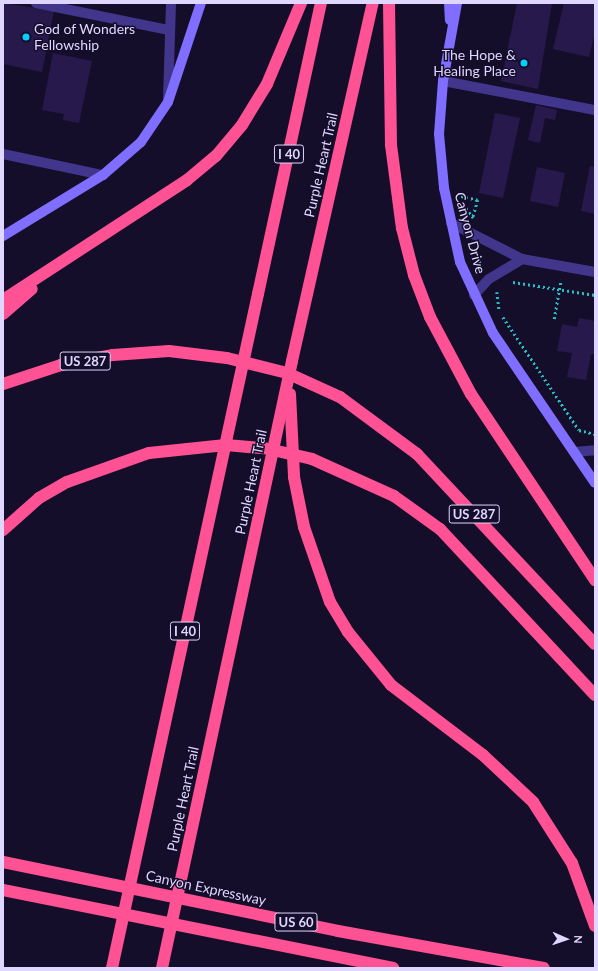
<!DOCTYPE html>
<style>
body{margin:0}
#map{position:relative;width:598px;height:971px;overflow:hidden;background:#150e2a;font-family:Lato,sans-serif}
div>[style]{position:absolute}
.building>*{inset:0;background:#28194c}
.path>*{height:2.5px;margin-top:-1.25px;transform-origin:0;background:repeating-linear-gradient(90deg,#26bec3 0 2px,transparent 0 5px)}
.service>*{height:10px;margin:-5px;padding:0 5px;transform-origin:5px;border-radius:5px;background:#41368c}
.minor>*{height:10px;margin:-5px;padding:0 5px;transform-origin:5px;border-radius:5px;background:#41368c}
.tertiary>*{height:10px;margin:-5px;padding:0 5px;transform-origin:5px;border-radius:5px;background:#41368c}
.secondary>*{height:10px;margin:-5px;padding:0 5px;transform-origin:5px;border-radius:5px;background:#7f6eff}
.motorway>*{height:12px;margin:-6px;padding:0 6px;transform-origin:6px;border-radius:6px;background:#ff5294}
.motorway-bridge>*{height:12px;margin:-6px;padding:0 6px;transform-origin:6px;border-radius:6px;background:#ff5294}
.dots>*{width:11px;height:11px;translate:-50% -50%;box-sizing:border-box;border:2px solid #150e2a;border-radius:50%}
span{translate:-50% -50%;white-space:nowrap;text-align:center;line-height:1.15;-webkit-text-stroke:3px #150e2a;paint-order:stroke}
.shield-label span{padding:1px 3px;background:#150e2a;border:1px solid;border-radius:3px;-webkit-text-stroke-width:0}
.shield-label{font-size:13px;color:#dfd7ff;font-weight:700}
.poi-label{font-size:14px;color:#dfd7ff}
.left{translate:0 -50%;text-align:left}
.right{translate:-100% -50%;text-align:right}
.street-label{font-size:14px;color:#dfd7ff}
.frame{position:absolute;inset:0;border:4px solid #dfd7ff;pointer-events:none}
.north{position:absolute;left:546px;top:919px;width:40px;height:40px;-webkit-text-stroke:3px #150e2a;paint-order:stroke;rotate:92deg;font-size:11px;font-weight:700;line-height:16px;text-align:center;color:#dfd7ff}
.north::after{content:'';display:block;margin:auto;width:14px;height:18px;background:#dfd7ff;clip-path:polygon(50% 0,100% 100%,50% 72%,0 100%)}
</style>
<div id="map">
<div class="building">
<i style="clip-path:polygon(3px 3px,54px 11px,42px 72px,3px 64px)"></i>
<i style="clip-path:polygon(517px 3px,552px 3px,538px 89px,501px 81px)"></i>
<i style="clip-path:polygon(564px 3px,595px 3px,595px 32px,589px 57px,553px 49px)"></i>
<i style="clip-path:polygon(53px 53px,92px 61px,79px 123px,63px 120px,64px 114px,42px 110px)"></i>
<i style="clip-path:polygon(536px 105px,557px 110px,555px 120px,545px 118px,540px 143px,528px 140px)"></i>
<i style="clip-path:polygon(495px 113px,520px 118px,503px 198px,479px 193px)"></i>
<i style="clip-path:polygon(590px 166px,595px 167px,595px 214px,581px 211px)"></i>
<i style="clip-path:polygon(537px 167px,565px 173px,558px 207px,530px 201px)"></i>
<i style="clip-path:polygon(579px 318px,595px 321px,595px 354px,591px 354px,586px 380px,567px 377px,572px 353px,557px 351px,562px 324px,577px 327px)"></i>
</div>
<div class="path">
<i style="left:461px;top:196px;width:17px;rotate:13deg"></i>
<i style="left:478px;top:200px;width:19px;rotate:106deg"></i>
<i style="left:473px;top:218px;width:15px;rotate:-127deg"></i>
<i style="left:476px;top:252px;width:15px;rotate:70deg"></i>
<i style="left:513px;top:282px;width:83px;rotate:9deg"></i>
<i style="left:497px;top:292px;width:17px;rotate:83deg"></i>
<i style="left:503px;top:317px;width:136px;rotate:56.1deg"></i>
<i style="left:579px;top:430px;width:16px;rotate:14deg"></i>
<i style="left:554px;top:319px;width:40px;rotate:-80deg"></i>
</div>
<div class="service">
<i style="left:36px;top:3px;width:136px;rotate:11.5deg"></i>
<i style="left:443px;top:81px;width:155px;rotate:10.8deg"></i>
</div>
<div class="minor">
<i style="left:168px;top:99px;width:96px;rotate:-88.2deg"></i>
<i style="left:574px;top:452px;width:21px;rotate:-5deg"></i>
</div>
<div class="tertiary">
<i style="left:3px;top:154px;width:102px;rotate:11.9deg"></i>
<i style="left:451px;top:223px;width:80px;rotate:26.9deg"></i>
<i style="left:522px;top:259px;width:74px;rotate:10.1deg"></i>
<i style="left:474px;top:295px;width:22px;rotate:-47deg"></i>
<i style="left:489px;top:279px;width:39px;rotate:-31deg"></i>
</div>
<div class="secondary">
<i style="left:449px;top:3px;width:17px;rotate:87deg"></i>
<i style="left:457px;top:3px;width:79px;rotate:100.2deg"></i>
<i style="left:443px;top:81px;width:53px;rotate:94.3deg"></i>
<i style="left:439px;top:134px;width:54px;rotate:84.7deg"></i>
<i style="left:444px;top:188px;width:76px;rotate:77.8deg"></i>
<i style="left:460px;top:262px;width:78px;rotate:65.1deg"></i>
<i style="left:493px;top:333px;width:181px;rotate:55.8deg"></i>
<i style="left:3px;top:236px;width:117px;rotate:-31.4deg"></i>
<i style="left:103px;top:175px;width:50px;rotate:-41deg"></i>
<i style="left:141px;top:142px;width:48px;rotate:-56deg"></i>
<i style="left:168px;top:102px;width:104px;rotate:-71.6deg"></i>
</div>
<div class="motorway">
<i style="left:389px;top:3px;width:142px;rotate:89.2deg"></i>
<i style="left:391px;top:145px;width:84px;rotate:82.5deg"></i>
<i style="left:402px;top:228px;width:49px;rotate:75.7deg"></i>
<i style="left:414px;top:275px;width:45px;rotate:69.1deg"></i>
<i style="left:430px;top:317px;width:87px;rotate:62deg"></i>
<i style="left:471px;top:394px;width:224px;rotate:56.3deg"></i>
<i style="left:258px;top:294px;width:298px;rotate:-77.8deg"></i>
<i style="left:3px;top:300px;width:220px;rotate:-33.1deg"></i>
<i style="left:187px;top:180px;width:38px;rotate:-40deg"></i>
<i style="left:216px;top:156px;width:40px;rotate:-50deg"></i>
<i style="left:242px;top:125px;width:48px;rotate:-58.6deg"></i>
<i style="left:267px;top:84px;width:88px;rotate:-67.2deg"></i>
<i style="left:3px;top:314px;width:38px;rotate:-41deg"></i>
<i style="left:292px;top:361px;width:367px;rotate:-77.3deg"></i>
<i style="left:3px;top:384px;width:61px;rotate:-18.1deg"></i>
<i style="left:61px;top:365px;width:53px;rotate:-10.9deg"></i>
<i style="left:113px;top:355px;width:56px;rotate:-4.1deg"></i>
<i style="left:169px;top:351px;width:58px;rotate:6.9deg"></i>
<i style="left:227px;top:358px;width:62px;rotate:14deg"></i>
<i style="left:287px;top:373px;width:58px;rotate:24.4deg"></i>
<i style="left:340px;top:397px;width:96px;rotate:36.5deg"></i>
<i style="left:417px;top:454px;width:260px;rotate:46.9deg"></i>
<i style="left:304px;top:527px;width:79px;rotate:70.9deg"></i>
<i style="left:330px;top:602px;width:35px;rotate:59deg"></i>
<i style="left:348px;top:632px;width:68px;rotate:50.9deg"></i>
<i style="left:391px;top:685px;width:116px;rotate:37.3deg"></i>
<i style="left:483px;top:755px;width:69px;rotate:43.2deg"></i>
<i style="left:533px;top:802px;width:72px;rotate:57.4deg"></i>
<i style="left:572px;top:863px;width:67px;rotate:69.9deg"></i>
<i style="left:3px;top:530px;width:48px;rotate:-41.6deg"></i>
<i style="left:39px;top:498px;width:32px;rotate:-30deg"></i>
<i style="left:67px;top:482px;width:87px;rotate:-19.5deg"></i>
<i style="left:149px;top:453px;width:77px;rotate:-5.9deg"></i>
<i style="left:226px;top:445px;width:38px;rotate:5deg"></i>
<i style="left:264px;top:448px;width:49px;rotate:12.9deg"></i>
<i style="left:312px;top:459px;width:90px;rotate:24.3deg"></i>
<i style="left:394px;top:496px;width:57px;rotate:35.7deg"></i>
<i style="left:440px;top:529px;width:227px;rotate:47deg"></i>
<i style="left:3px;top:862px;width:342px;rotate:11.6deg"></i>
<i style="left:338px;top:931px;width:209px;rotate:10.2deg"></i>
<i style="left:3px;top:890px;width:398px;rotate:11.3deg"></i>
</div>
<div class="motorway-bridge">
<i style="left:290px;top:394px;width:83px;rotate:87.2deg"></i>
<i style="left:294px;top:477px;width:51px;rotate:78.7deg"></i>
<i style="left:112px;top:968px;width:690px;rotate:-77.78deg"></i>
<i style="left:162px;top:968px;width:621px;rotate:-77.91deg"></i>
</div>
<div class="dots">
<i style="left:26px;top:37px;background:#03ceff"></i>
<i style="left:524px;top:63px;background:#03ceff"></i>
</div>
<div class="shield-label">
<span style="left:289px;top:154px">I 40</span>
<span style="left:85px;top:361px">US 287</span>
<span style="left:474px;top:514px">US 287</span>
<span style="left:185px;top:631px">I 40</span>
<span style="left:296px;top:922px">US 60</span>
</div>
<div class="poi-label">
<span class="left" style="left:34px;top:37px">God of Wonders<br>Fellowship</span>
<span class="right" style="left:516px;top:63px">The Hope &amp;<br>Healing Place</span>
</div>
<div class="street-label">
<span style="left:321px;top:165px;rotate:-77deg">Purple Heart Trail</span>
<span style="left:470px;top:233px;rotate:75deg">Canyon Drive</span>
<span style="left:251px;top:482px;rotate:-78deg">Purple Heart Trail</span>
<span style="left:183px;top:799px;rotate:-78deg">Purple Heart Trail</span>
<span style="left:206px;top:888px;rotate:12deg">Canyon Expressway</span>
</div>
<div class="frame"></div>
<div class="north">N</div>
</div>
